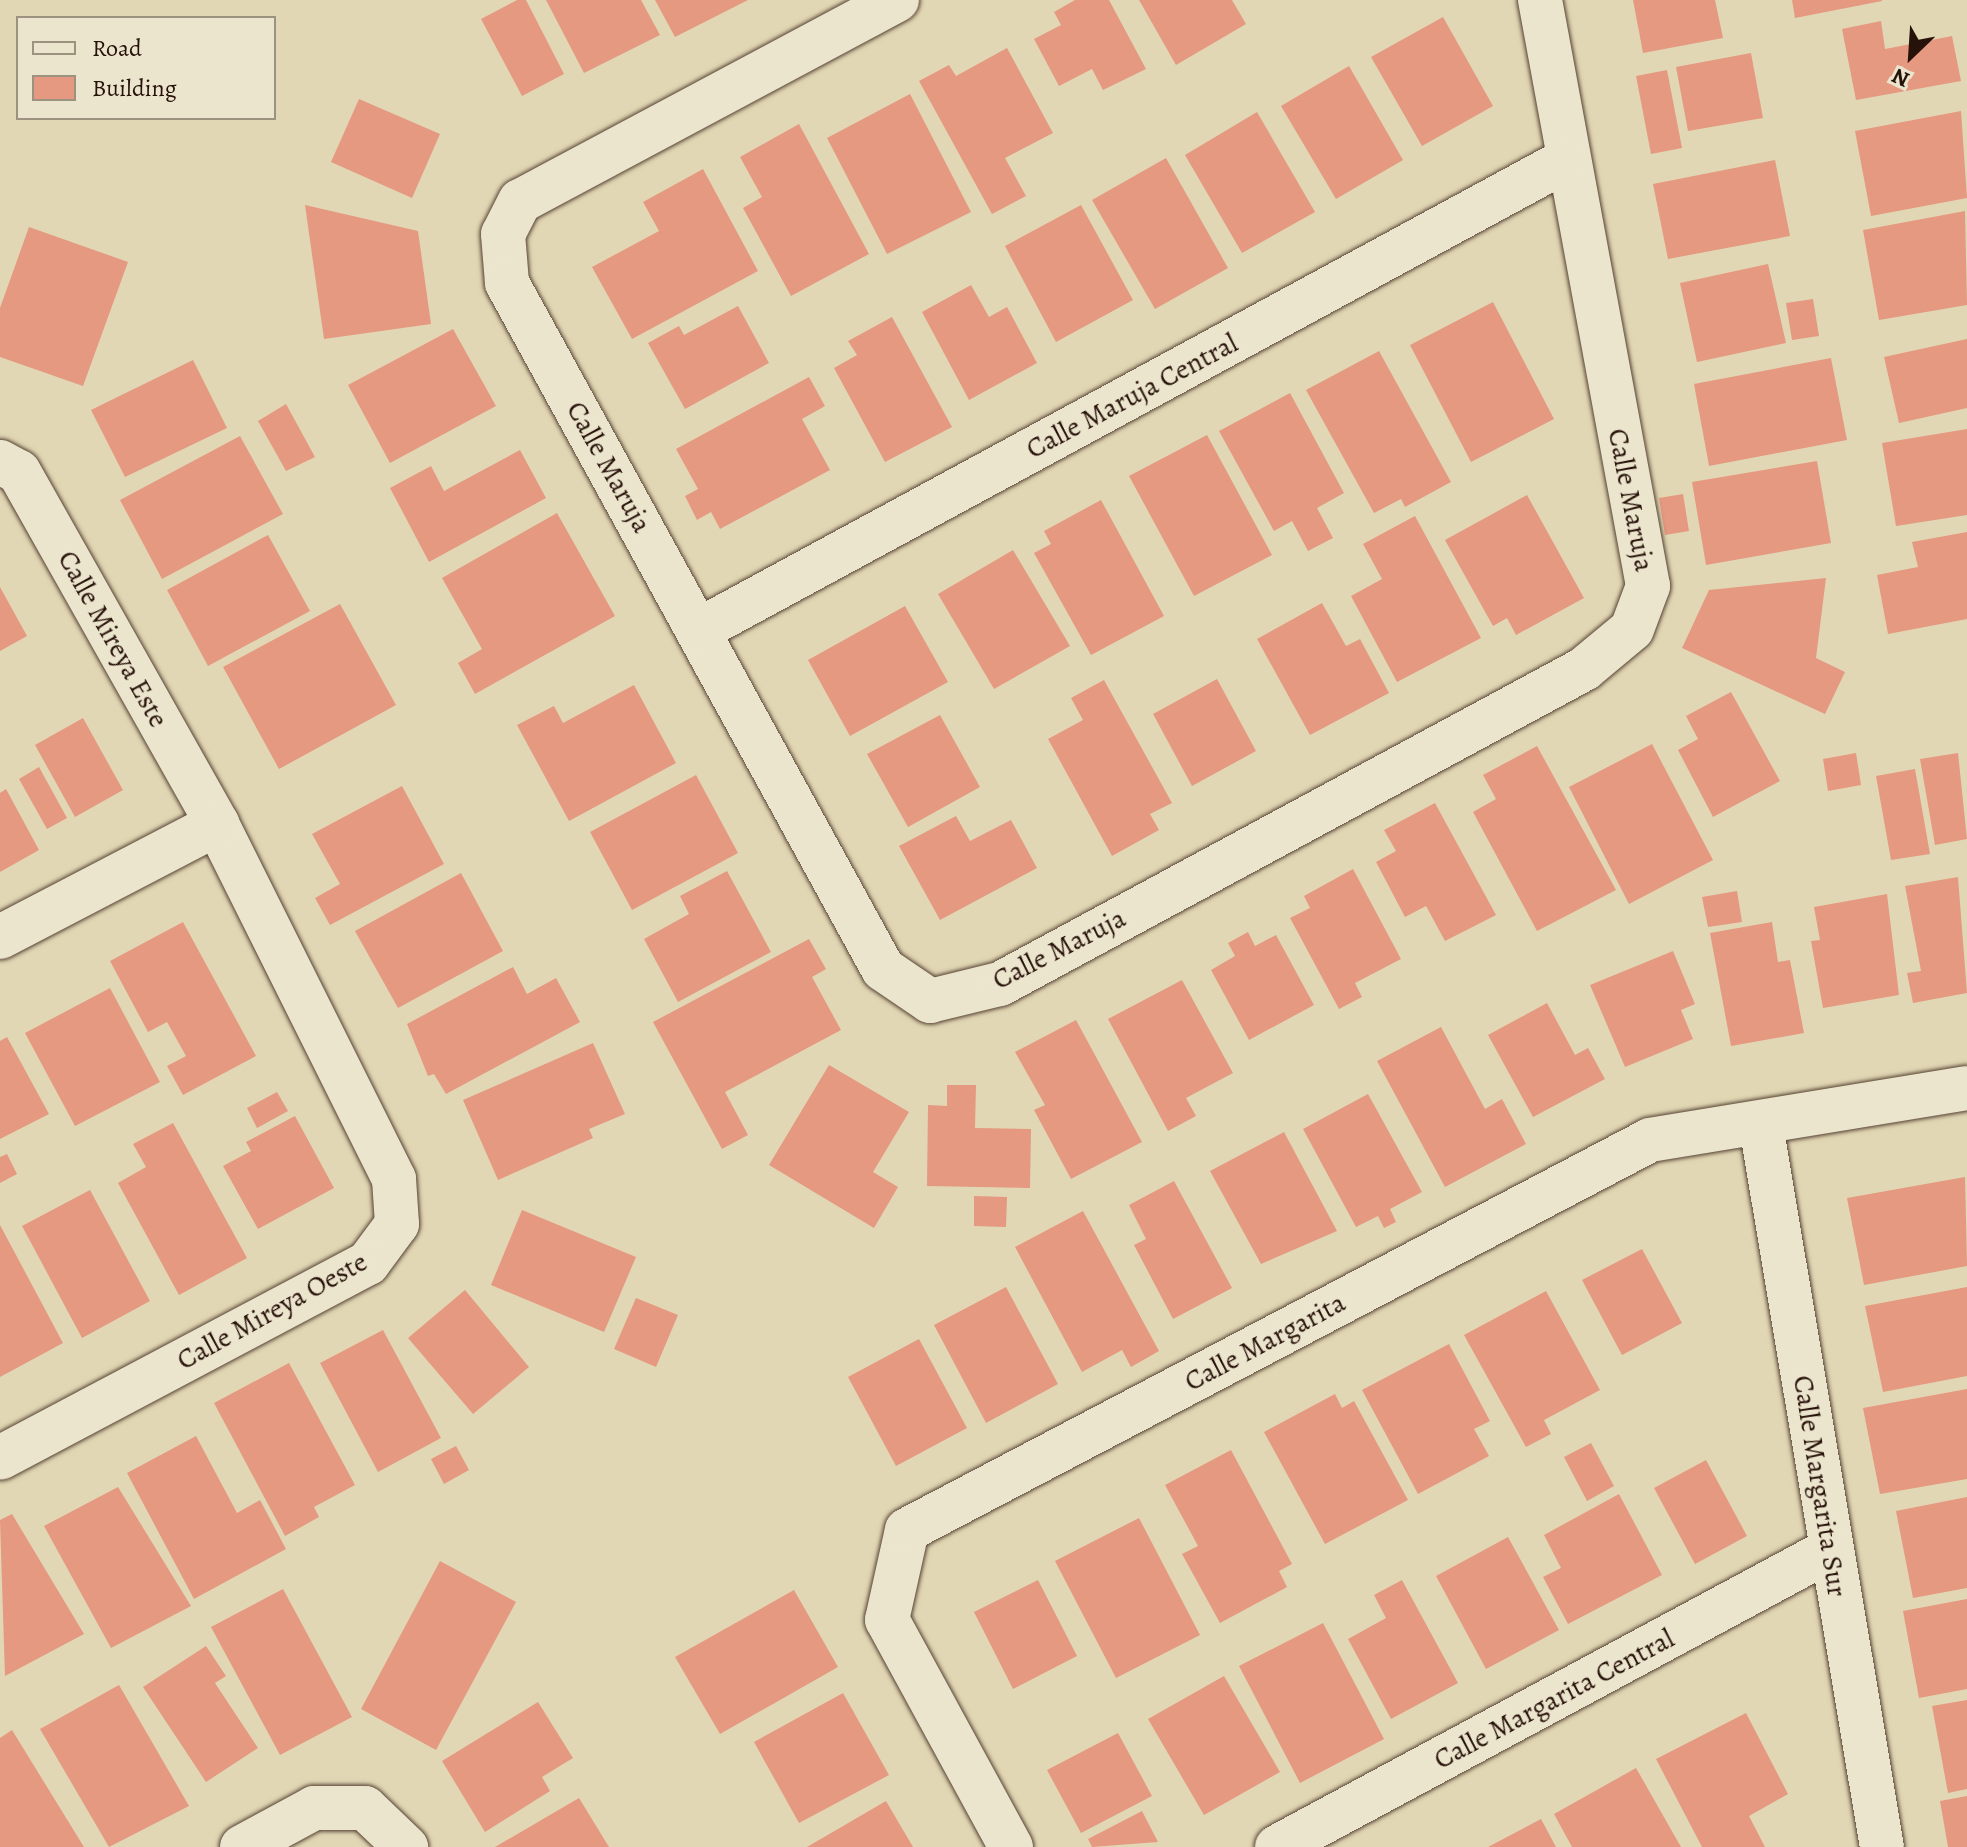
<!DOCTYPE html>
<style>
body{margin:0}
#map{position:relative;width:1967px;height:1847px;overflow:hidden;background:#e2d7b4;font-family:Alegreya,serif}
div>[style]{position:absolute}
.building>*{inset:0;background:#e49980}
.roads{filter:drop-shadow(0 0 2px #564334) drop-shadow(0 0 2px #564334)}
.minor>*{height:44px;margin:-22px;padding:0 22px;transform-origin:22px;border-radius:22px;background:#ece5ce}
span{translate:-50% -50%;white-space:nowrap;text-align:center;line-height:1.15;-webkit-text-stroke:8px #ece5ce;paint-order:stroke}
.street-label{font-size:28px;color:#271209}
.legend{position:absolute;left:16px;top:16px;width:260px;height:104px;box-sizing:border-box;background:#ece5ce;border:2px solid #9d917f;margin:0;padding:10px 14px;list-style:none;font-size:24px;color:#271209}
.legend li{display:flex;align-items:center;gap:16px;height:40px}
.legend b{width:40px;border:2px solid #9d917f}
.north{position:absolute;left:1871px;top:16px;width:80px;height:80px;-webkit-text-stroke:6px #ece5ce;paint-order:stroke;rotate:205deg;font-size:22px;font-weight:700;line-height:32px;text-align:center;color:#271209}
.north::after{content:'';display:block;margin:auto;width:28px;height:36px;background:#271209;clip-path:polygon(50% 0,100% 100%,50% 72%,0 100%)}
</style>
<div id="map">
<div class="building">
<i style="clip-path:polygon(517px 0,526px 0,564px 74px,522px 96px,481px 19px)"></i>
<i style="clip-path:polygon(546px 0,641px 0,660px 35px,584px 73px)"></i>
<i style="clip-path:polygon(655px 0,748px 0,675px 37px)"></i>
<i style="clip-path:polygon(1075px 0,1109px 0,1146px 69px,1103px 90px,1092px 69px,1059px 86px,1034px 39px,1061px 25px,1054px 12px)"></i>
<i style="clip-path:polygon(1139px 0,1232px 0,1246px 24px,1176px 65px)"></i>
<i style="clip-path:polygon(1633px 0,1715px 0,1723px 38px,1643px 53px)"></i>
<i style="clip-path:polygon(1792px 0,1882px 0,1882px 1px,1795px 18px)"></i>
<i style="clip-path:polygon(1443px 17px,1493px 106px,1422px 146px,1371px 57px)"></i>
<i style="clip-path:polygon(1881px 21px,1885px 49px,1952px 36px,1961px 81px,1856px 100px,1842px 29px)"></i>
<i style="clip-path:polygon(1007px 48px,1053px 133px,1005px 158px,1026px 196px,992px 214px,919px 81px,949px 65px,956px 76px)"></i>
<i style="clip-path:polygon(1751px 53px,1763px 118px,1688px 131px,1676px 67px)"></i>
<i style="clip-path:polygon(1349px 66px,1403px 160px,1336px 199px,1281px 106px)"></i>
<i style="clip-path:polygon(1667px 70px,1682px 148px,1651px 154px,1636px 76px)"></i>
<i style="clip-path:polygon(910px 94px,971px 212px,887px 254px,827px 138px)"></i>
<i style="clip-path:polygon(359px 99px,440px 134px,412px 198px,331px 162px)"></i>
<i style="clip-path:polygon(1961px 111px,1967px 198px,1871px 216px,1855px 131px)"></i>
<i style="clip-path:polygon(1257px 112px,1315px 212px,1242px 253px,1185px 155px)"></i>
<i style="clip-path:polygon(799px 124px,869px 254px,791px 296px,743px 208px,762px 197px,740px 157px)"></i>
<i style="clip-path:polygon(1166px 158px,1228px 268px,1155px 309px,1092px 200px)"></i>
<i style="clip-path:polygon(1775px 160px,1790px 236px,1668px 259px,1653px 184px)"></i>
<i style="clip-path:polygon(703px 169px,758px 271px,632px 339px,592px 267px,659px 231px,643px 202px)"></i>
<i style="clip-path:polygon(305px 205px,418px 231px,431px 324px,324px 339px)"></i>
<i style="clip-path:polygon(1081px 205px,1133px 300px,1056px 342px,1005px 246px)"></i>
<i style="clip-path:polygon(1965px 211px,1967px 305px,1879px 320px,1863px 230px)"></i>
<i style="clip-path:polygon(29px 227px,128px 262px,83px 386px,0 357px,0 308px)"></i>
<i style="clip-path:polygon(1768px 264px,1786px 343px,1697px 362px,1680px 283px)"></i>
<i style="clip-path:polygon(971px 285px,989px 317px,1007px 307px,1037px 363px,969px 400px,922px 312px)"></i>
<i style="clip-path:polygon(1813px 299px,1819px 336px,1792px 340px,1786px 303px)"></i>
<i style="clip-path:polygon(1493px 302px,1554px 419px,1471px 462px,1410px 345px)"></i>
<i style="clip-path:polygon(738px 306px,769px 363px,685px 409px,648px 343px,679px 326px,684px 335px)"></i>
<i style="clip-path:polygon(892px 317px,952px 427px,885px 462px,834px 368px,857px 355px,848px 341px)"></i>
<i style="clip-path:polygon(453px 329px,496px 406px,390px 463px,348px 385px)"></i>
<i style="clip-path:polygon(1967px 339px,1967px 408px,1899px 423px,1884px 357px)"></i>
<i style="clip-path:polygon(1379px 351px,1451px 482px,1405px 507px,1401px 499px,1374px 513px,1306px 390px)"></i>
<i style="clip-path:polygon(1831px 358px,1847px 440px,1709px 466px,1694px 384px)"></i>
<i style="clip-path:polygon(193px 360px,227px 428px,125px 477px,91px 410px)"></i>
<i style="clip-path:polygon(809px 377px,825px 406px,802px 419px,830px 470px,720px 529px,711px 512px,697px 520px,685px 496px,698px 489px,676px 449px)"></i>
<i style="clip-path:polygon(1290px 393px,1344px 493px,1317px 508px,1333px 538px,1308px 551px,1292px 521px,1274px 531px,1219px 431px)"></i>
<i style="clip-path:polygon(286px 404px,315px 457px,286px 471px,258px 421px)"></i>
<i style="clip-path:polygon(1967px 429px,1967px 515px,1896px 526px,1882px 443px)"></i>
<i style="clip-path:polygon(1207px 435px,1272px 555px,1194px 596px,1129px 476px)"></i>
<i style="clip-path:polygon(240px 436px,283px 514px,162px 579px,120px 500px)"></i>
<i style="clip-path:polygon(520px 450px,546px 498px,429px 562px,390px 488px,431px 466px,444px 491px)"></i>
<i style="clip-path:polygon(1817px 461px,1831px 543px,1706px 565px,1692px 482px)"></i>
<i style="clip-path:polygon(1683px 494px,1689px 531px,1665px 535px,1659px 498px)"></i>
<i style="clip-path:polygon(1527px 495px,1584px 598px,1516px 635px,1507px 618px,1493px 626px,1445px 540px)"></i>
<i style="clip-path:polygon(1101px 500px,1164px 616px,1091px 655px,1034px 553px,1051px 544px,1044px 531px)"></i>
<i style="clip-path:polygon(557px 513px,615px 616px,475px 694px,458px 663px,482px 649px,442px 578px)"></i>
<i style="clip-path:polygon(1415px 516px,1481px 638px,1397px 682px,1351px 596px,1382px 579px,1363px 544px)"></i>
<i style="clip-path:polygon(1967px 532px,1967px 619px,1888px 634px,1877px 575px,1918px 567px,1912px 542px)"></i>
<i style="clip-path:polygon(268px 535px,310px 611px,208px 666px,167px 590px)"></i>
<i style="clip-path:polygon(1013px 550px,1070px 646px,994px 689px,938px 594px)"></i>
<i style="clip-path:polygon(1826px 578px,1816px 658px,1845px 672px,1825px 714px,1682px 648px,1709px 590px)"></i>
<i style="clip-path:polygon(0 587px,27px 636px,0 651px)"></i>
<i style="clip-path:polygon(1322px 603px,1346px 646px,1360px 639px,1389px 693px,1310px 735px,1257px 639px)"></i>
<i style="clip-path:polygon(340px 604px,396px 705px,279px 769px,223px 667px)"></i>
<i style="clip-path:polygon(905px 606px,948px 682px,850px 736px,808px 660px)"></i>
<i style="clip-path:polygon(1217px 679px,1256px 751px,1192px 786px,1153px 714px)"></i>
<i style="clip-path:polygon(1104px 680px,1172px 803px,1150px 814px,1159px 830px,1112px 856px,1048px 739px,1083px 720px,1071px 698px)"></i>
<i style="clip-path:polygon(634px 685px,676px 763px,569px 821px,517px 725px,554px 706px,563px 723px)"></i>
<i style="clip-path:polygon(1731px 692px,1780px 781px,1713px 817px,1678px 750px,1698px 739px,1686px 716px)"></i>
<i style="clip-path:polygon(940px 715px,980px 787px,908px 827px,867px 754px)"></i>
<i style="clip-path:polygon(83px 718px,123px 790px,75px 817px,35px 745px)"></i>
<i style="clip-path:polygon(1652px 744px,1713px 860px,1629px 904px,1569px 787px)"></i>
<i style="clip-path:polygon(1537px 746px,1616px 890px,1537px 931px,1473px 812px,1496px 799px,1483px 775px)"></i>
<i style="clip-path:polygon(1856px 753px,1861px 785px,1828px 791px,1823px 759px)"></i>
<i style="clip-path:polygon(1958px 753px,1967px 839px,1935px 845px,1920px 759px)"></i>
<i style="clip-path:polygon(39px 767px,67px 818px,47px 829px,19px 779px)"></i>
<i style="clip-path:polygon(1915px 769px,1930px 854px,1891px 860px,1876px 776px)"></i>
<i style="clip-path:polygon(696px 775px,738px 853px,632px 910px,590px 832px)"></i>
<i style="clip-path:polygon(402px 786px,444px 864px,330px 925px,315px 898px,340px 884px,312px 834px)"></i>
<i style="clip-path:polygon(6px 789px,39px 850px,0 872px,0 793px)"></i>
<i style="clip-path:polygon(1435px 803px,1496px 915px,1445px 941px,1426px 906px,1405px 917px,1376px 862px,1396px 851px,1384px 830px)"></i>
<i style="clip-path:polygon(956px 816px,970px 841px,1011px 820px,1037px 868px,940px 920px,899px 846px)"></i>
<i style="clip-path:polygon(1353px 869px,1401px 959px,1355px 983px,1362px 997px,1339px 1009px,1290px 918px,1310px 908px,1304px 896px)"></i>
<i style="clip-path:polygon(727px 871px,771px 952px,678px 1002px,644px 939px,689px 914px,680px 896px)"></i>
<i style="clip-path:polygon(461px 873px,503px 951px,398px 1008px,355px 931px)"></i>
<i style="clip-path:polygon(1958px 877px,1967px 993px,1913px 1003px,1907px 973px,1921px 971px,1905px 886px)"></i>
<i style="clip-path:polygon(1737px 891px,1742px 922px,1708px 927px,1702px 897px)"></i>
<i style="clip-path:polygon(1887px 894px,1899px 995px,1823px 1008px,1811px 941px,1820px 940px,1814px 907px)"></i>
<i style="clip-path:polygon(183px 922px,256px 1056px,183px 1095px,167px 1066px,186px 1056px,167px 1022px,148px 1032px,110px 961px)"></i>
<i style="clip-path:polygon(1772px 922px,1778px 962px,1790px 960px,1804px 1033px,1731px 1046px,1710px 933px)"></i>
<i style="clip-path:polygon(1248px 932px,1255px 946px,1276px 935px,1314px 1005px,1249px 1040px,1211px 970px,1235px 956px,1228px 943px)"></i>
<i style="clip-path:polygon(809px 939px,826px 969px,812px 977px,841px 1030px,725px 1092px,748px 1135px,722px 1149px,653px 1022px)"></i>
<i style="clip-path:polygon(1673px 951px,1695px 1004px,1681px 1010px,1693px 1039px,1625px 1067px,1590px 985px)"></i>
<i style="clip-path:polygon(513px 967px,527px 994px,556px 978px,580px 1022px,446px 1094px,434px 1074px,428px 1076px,407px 1024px)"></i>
<i style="clip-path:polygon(1182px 980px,1233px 1073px,1186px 1098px,1196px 1116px,1168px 1131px,1108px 1019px)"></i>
<i style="clip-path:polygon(110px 988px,160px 1082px,75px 1126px,25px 1033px)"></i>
<i style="clip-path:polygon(1547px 1003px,1575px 1055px,1588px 1048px,1605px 1079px,1533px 1117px,1488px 1035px)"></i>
<i style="clip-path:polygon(1076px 1020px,1142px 1142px,1071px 1179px,1034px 1110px,1045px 1105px,1015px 1052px)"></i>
<i style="clip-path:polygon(1441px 1027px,1485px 1109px,1502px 1099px,1526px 1144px,1445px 1187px,1377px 1061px)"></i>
<i style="clip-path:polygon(7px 1037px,49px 1114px,0 1139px,0 1041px)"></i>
<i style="clip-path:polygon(593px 1043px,625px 1114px,589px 1129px,593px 1138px,498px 1180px,463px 1100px)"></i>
<i style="clip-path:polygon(829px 1065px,909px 1112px,873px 1172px,898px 1187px,874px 1228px,769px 1165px)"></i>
<i style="clip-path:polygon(947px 1085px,976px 1085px,975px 1128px,1031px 1129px,1030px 1188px,927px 1186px,928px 1105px,947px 1106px)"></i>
<i style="clip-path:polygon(277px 1092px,288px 1111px,257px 1128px,247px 1108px)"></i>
<i style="clip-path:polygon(1368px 1094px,1422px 1192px,1390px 1209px,1396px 1222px,1384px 1228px,1378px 1216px,1356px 1227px,1303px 1129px)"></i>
<i style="clip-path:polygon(295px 1116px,334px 1188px,258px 1229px,223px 1166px,251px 1151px,246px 1142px)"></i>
<i style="clip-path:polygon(173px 1123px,247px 1258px,179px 1295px,118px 1183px,146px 1167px,133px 1144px)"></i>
<i style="clip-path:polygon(1284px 1132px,1337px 1231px,1261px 1264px,1210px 1171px)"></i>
<i style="clip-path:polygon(7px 1154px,17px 1174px,0 1183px,0 1157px)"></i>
<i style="clip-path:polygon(1965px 1177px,1967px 1266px,1864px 1285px,1847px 1198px)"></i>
<i style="clip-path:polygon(1174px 1181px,1232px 1288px,1173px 1319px,1134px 1245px,1146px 1239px,1129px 1205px)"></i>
<i style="clip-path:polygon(90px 1190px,150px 1301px,82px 1338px,22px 1226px)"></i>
<i style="clip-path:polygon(974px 1196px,1007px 1197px,1006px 1227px,974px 1226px)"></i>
<i style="clip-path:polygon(522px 1210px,636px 1257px,604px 1332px,491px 1285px)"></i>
<i style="clip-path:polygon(1083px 1211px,1159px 1351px,1131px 1367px,1122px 1350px,1082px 1372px,1015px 1247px)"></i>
<i style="clip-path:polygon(0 1225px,63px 1343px,0 1377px)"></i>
<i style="clip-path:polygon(1642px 1249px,1682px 1323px,1622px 1355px,1582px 1280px)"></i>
<i style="clip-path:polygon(1006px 1287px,1058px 1384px,986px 1423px,934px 1325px)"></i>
<i style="clip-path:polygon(1967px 1287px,1967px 1376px,1883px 1392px,1865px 1306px)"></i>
<i style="clip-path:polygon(465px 1290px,529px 1367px,473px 1414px,408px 1338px)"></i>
<i style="clip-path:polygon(1546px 1291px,1600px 1390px,1544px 1420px,1551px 1434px,1526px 1447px,1464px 1335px)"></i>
<i style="clip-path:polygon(636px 1298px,678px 1315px,656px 1367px,614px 1349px)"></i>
<i style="clip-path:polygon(383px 1330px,441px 1438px,378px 1472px,320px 1363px)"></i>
<i style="clip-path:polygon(919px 1339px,967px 1428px,896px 1466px,848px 1377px)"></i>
<i style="clip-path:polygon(1449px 1344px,1490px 1421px,1474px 1429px,1489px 1456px,1418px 1494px,1362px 1390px)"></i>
<i style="clip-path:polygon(289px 1363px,355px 1485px,314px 1507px,319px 1517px,285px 1536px,214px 1403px)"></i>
<i style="clip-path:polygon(1967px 1389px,1967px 1479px,1880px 1494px,1863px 1408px)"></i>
<i style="clip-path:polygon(1335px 1394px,1342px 1408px,1354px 1401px,1408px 1500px,1325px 1544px,1264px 1432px)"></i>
<i style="clip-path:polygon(196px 1436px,237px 1513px,260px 1500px,286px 1549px,194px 1599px,127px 1473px)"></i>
<i style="clip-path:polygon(1591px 1443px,1614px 1486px,1587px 1501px,1564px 1457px)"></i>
<i style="clip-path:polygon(456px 1446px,469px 1470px,444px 1484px,431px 1459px)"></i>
<i style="clip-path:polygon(1231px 1450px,1292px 1564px,1279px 1571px,1287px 1587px,1220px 1623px,1182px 1554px,1198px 1546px,1165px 1485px)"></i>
<i style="clip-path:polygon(1706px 1460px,1747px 1536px,1695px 1564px,1654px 1488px)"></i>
<i style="clip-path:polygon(118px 1487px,191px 1606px,111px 1648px,44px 1526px)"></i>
<i style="clip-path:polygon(1619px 1494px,1662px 1575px,1568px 1624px,1543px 1577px,1561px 1568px,1544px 1535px)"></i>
<i style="clip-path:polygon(1967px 1497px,1967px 1588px,1913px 1598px,1896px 1511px)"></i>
<i style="clip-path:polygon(12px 1514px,84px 1634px,5px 1676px,0 1520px)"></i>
<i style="clip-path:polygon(1139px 1518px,1200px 1635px,1116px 1678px,1055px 1561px)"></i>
<i style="clip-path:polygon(1508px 1537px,1559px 1630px,1486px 1669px,1436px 1576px)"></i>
<i style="clip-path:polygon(440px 1561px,516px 1602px,436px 1750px,361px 1709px)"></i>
<i style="clip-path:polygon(1038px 1580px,1077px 1656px,1013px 1689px,974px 1612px)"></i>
<i style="clip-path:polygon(1402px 1580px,1458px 1683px,1391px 1719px,1348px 1639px,1386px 1618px,1374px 1595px)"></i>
<i style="clip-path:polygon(283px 1589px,352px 1717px,280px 1755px,211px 1627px)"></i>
<i style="clip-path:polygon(794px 1590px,838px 1667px,720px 1734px,675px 1657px)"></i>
<i style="clip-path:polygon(1967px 1599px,1967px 1689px,1919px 1698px,1903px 1611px)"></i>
<i style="clip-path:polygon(1323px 1623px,1384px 1739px,1300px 1783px,1239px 1666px)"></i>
<i style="clip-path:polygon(206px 1646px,226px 1676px,215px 1683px,258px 1748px,206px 1782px,143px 1687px)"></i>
<i style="clip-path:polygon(1224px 1676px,1280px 1772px,1204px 1815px,1148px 1719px)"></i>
<i style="clip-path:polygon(119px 1685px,189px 1806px,109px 1847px,40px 1729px)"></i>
<i style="clip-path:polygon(843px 1693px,889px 1775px,799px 1823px,754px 1742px)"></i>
<i style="clip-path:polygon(1967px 1700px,1967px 1789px,1948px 1793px,1932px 1706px)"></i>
<i style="clip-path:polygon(538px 1702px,573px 1758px,542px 1777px,550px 1791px,485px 1832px,442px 1761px)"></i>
<i style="clip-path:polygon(1746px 1713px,1788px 1794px,1749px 1816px,1765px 1847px,1702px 1847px,1656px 1759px)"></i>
<i style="clip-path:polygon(12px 1730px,84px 1847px,0 1847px,0 1738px)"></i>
<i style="clip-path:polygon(1118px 1733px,1152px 1796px,1081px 1833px,1047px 1770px)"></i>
<i style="clip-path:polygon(1636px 1768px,1681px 1847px,1572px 1847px,1554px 1814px)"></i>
<i style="clip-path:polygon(1967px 1796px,1967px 1847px,1948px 1847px,1940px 1801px)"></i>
<i style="clip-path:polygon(579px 1798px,609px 1847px,495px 1847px)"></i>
<i style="clip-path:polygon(886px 1801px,913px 1847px,807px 1847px)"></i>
<i style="clip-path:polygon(1142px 1811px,1158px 1842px,1092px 1847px,1088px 1839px)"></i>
<i style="clip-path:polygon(1541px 1819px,1556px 1847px,1488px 1847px)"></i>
</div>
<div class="roads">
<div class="minor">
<i style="left:897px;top:0;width:427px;rotate:151.9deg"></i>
<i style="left:520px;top:201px;width:37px;rotate:117deg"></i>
<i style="left:503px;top:234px;width:49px;rotate:85.3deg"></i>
<i style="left:507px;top:283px;width:782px;rotate:61.27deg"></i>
<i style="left:883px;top:969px;width:57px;rotate:34.2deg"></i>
<i style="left:930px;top:1001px;width:72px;rotate:-13.7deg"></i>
<i style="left:1000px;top:984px;width:664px;rotate:-28.34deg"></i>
<i style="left:1584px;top:669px;width:62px;rotate:-39.8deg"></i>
<i style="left:1632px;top:629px;width:46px;rotate:-69.6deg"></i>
<i style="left:1648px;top:586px;width:596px;rotate:-100.44deg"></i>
<i style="left:0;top:462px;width:21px;rotate:28deg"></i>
<i style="left:19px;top:472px;width:404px;rotate:60.6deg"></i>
<i style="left:217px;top:824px;width:397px;rotate:63.5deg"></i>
<i style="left:394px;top:1179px;width:45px;rotate:86.2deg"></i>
<i style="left:397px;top:1224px;width:49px;rotate:126.6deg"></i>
<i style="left:368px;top:1263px;width:416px;rotate:152.1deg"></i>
<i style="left:699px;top:630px;width:985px;rotate:-28.44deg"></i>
<i style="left:0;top:937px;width:245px;rotate:-27.5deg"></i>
<i style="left:1761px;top:1125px;width:732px;rotate:80.49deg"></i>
<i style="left:242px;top:1847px;width:82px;rotate:-28.4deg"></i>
<i style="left:314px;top:1808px;width:51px"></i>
<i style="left:365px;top:1808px;width:57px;rotate:43.6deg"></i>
<i style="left:1011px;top:1847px;width:259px;rotate:-118.6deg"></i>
<i style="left:887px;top:1620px;width:92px;rotate:-77.5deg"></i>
<i style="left:907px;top:1530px;width:839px;rotate:-27.69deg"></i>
<i style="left:1650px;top:1140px;width:321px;rotate:-9.3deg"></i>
<i style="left:1277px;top:1847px;width:628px;rotate:-28.24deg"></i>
</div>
</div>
<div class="street-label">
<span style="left:1132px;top:396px;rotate:-28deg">Calle Maruja Central</span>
<span style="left:609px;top:467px;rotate:61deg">Calle Maruja</span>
<span style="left:1631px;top:500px;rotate:79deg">Calle Maruja</span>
<span style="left:113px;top:639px;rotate:61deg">Calle Mireya Este</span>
<span style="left:1059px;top:949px;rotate:-27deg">Calle Maruja</span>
<span style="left:272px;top:1311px;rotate:-29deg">Calle Mireya Oeste</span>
<span style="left:1265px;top:1342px;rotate:-28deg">Calle Margarita</span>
<span style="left:1820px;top:1486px;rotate:81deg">Calle Margarita Sur</span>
<span style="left:1554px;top:1699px;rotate:-28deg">Calle Margarita Central</span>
</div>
<ul class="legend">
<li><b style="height:10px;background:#ece5ce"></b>Road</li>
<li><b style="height:22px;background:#e49980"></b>Building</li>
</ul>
<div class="north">N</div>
</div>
